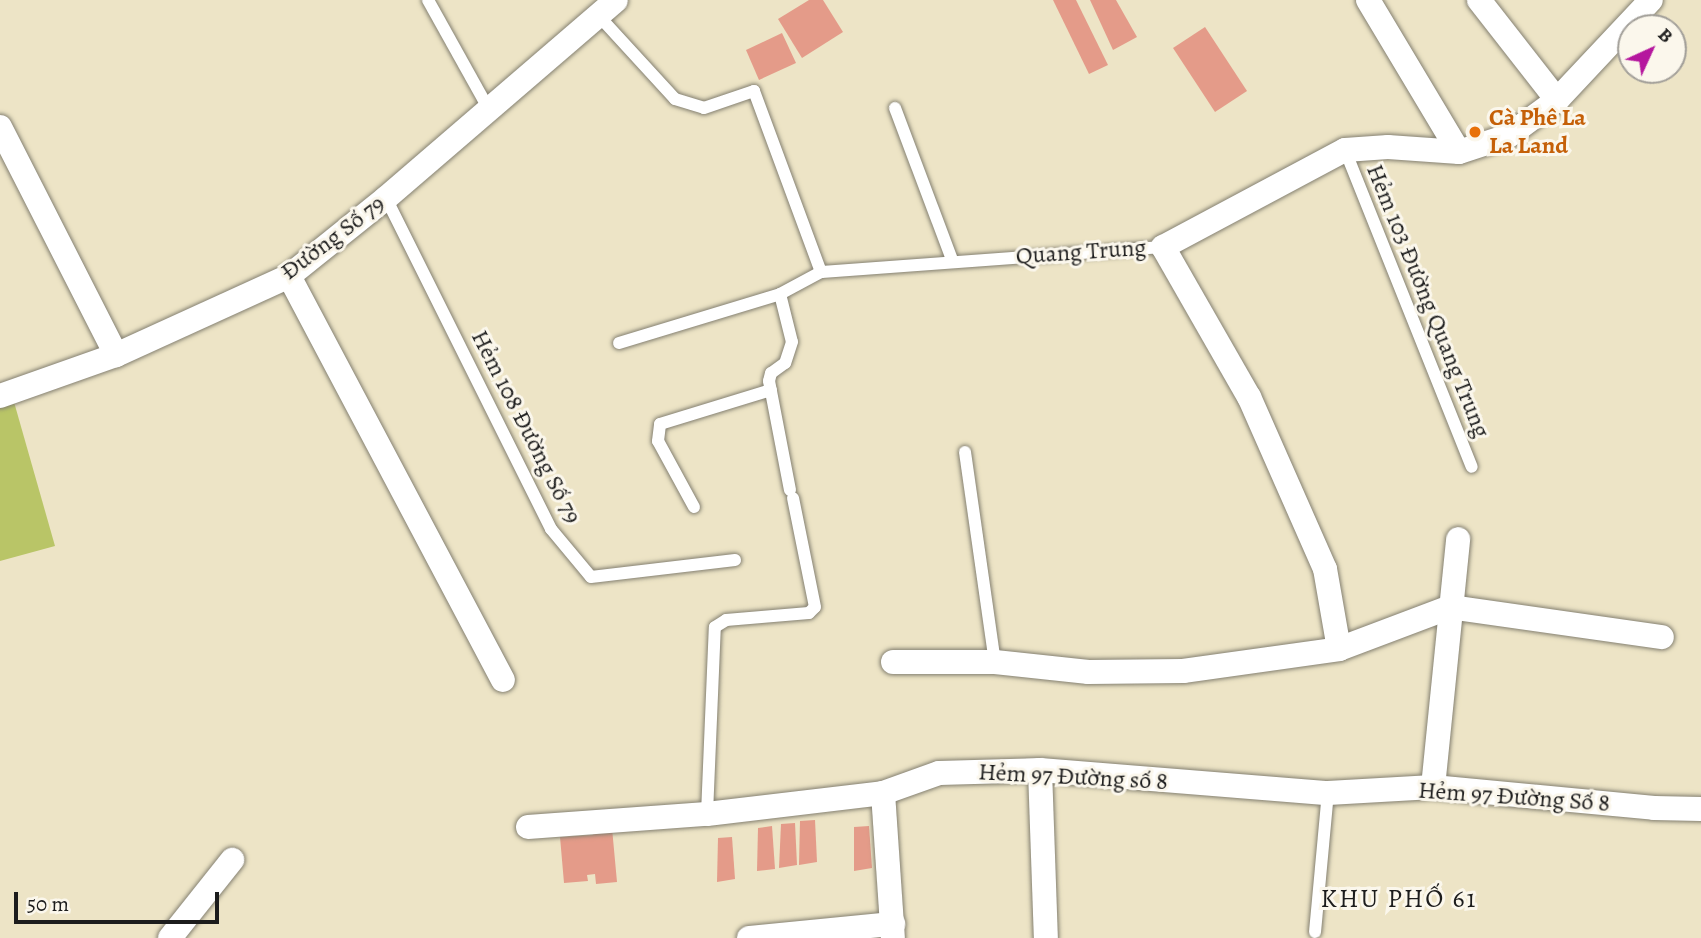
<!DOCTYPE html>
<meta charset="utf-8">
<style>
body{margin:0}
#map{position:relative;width:1701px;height:938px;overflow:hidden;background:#ede4c6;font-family:Alegreya,serif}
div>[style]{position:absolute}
.green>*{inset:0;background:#b9c567}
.building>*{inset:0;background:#e49b89}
.roads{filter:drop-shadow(0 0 2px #848071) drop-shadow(0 0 2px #848071)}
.lane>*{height:12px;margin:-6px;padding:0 6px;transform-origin:6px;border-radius:6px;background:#fff}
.street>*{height:24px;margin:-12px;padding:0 12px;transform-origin:12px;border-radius:12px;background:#fff}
.dots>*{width:19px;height:19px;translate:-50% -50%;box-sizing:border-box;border:4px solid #fbf7ec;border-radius:50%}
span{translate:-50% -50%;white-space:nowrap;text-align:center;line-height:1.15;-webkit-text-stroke:6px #fbf7ec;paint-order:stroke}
.food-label{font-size:24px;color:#c56008;font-weight:700}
.left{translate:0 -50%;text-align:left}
.street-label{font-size:24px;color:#1c1c1c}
.neighbourhood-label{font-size:26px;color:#1c1c1c;letter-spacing:2px}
.north{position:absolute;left:1617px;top:14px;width:70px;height:70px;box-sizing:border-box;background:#fbf7ec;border:2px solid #a29f99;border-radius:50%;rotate:45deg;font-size:19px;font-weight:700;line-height:28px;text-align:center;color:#1c1c1c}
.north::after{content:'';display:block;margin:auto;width:24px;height:32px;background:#b5179e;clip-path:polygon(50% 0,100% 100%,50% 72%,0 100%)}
.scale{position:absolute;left:14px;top:892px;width:205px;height:32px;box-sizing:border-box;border:4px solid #1c1c1c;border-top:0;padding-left:9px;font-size:21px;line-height:24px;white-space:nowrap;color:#1c1c1c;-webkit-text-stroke:5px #fbf7ec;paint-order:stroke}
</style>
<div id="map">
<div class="green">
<i style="clip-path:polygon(14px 402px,55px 546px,0 561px,0 406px)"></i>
</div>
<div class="building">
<i style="clip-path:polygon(809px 0,823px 0,843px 32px,802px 58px,778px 19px)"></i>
<i style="clip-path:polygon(1053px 0,1076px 0,1108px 65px,1089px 74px)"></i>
<i style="clip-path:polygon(1090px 0,1116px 0,1137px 37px,1113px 50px)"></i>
<i style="clip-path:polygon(1205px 27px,1247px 91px,1215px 112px,1173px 48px)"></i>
<i style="clip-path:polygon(782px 33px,796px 63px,759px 80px,746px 50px)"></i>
<i style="clip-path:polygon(815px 820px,817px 862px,799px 865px,800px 821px)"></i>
<i style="clip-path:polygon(795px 823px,797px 865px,779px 868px,781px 824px)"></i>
<i style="clip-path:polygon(772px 826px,775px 869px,757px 871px,758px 828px)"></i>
<i style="clip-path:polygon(869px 826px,872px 868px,854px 871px,854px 827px)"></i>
<i style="clip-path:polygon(612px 828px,617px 882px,596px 884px,595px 874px,587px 875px,588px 881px,564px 883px,560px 837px,593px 835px,592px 830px)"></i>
<i style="clip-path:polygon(732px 837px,735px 879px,717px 882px,718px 838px)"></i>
</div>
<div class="roads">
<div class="lane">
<i style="left:428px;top:0;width:124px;rotate:60.9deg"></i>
<i style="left:598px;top:15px;width:114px;rotate:47.5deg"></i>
<i style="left:675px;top:99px;width:30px;rotate:17deg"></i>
<i style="left:704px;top:108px;width:53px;rotate:-18.8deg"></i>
<i style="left:754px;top:91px;width:193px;rotate:69.7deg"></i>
<i style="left:821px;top:272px;width:343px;rotate:-4.2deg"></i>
<i style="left:895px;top:108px;width:162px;rotate:69.4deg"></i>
<i style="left:1345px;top:150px;width:341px;rotate:68.2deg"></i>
<i style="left:386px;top:198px;width:370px;rotate:63.5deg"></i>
<i style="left:551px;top:529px;width:62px;rotate:50.2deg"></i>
<i style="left:591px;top:577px;width:145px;rotate:-6.7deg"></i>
<i style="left:780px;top:294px;width:49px;rotate:76deg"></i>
<i style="left:792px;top:342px;width:22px;rotate:108deg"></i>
<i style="left:785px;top:363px;width:17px;rotate:144deg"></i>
<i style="left:771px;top:373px;width:8px;rotate:104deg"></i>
<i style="left:769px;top:381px;width:111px;rotate:79.1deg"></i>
<i style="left:619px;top:343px;width:168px;rotate:-16.9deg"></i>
<i style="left:780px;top:294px;width:47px;rotate:-28.2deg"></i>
<i style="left:965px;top:452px;width:212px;rotate:81.9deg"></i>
<i style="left:694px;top:507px;width:75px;rotate:-118.6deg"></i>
<i style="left:658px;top:441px;width:17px;rotate:-83deg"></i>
<i style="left:660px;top:424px;width:116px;rotate:-17deg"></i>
<i style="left:707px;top:814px;width:187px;rotate:-87.6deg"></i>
<i style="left:715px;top:627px;width:13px;rotate:-32deg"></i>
<i style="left:726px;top:620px;width:83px;rotate:-4.8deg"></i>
<i style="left:809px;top:613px;width:8px;rotate:-45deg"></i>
<i style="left:815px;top:607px;width:111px;rotate:-101.4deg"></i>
<i style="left:1315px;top:932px;width:140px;rotate:-84.7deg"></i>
</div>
<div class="street">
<i style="left:1368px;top:0;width:177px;rotate:59.1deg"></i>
<i style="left:1479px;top:0;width:127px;rotate:52deg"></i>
<i style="left:0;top:127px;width:256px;rotate:63deg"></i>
<i style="left:289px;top:276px;width:457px;rotate:62.1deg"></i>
<i style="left:0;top:396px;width:123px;rotate:-19.5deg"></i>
<i style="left:116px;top:355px;width:190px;rotate:-24.5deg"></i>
<i style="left:289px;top:276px;width:124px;rotate:-38.8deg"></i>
<i style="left:386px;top:198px;width:303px;rotate:-40.7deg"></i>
<i style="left:1339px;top:649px;width:119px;rotate:-20.7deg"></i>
<i style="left:1450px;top:607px;width:214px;rotate:8.1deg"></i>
<i style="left:893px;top:662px;width:102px"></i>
<i style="left:995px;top:662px;width:94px;rotate:6.1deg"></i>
<i style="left:1088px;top:672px;width:95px;rotate:-0.6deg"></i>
<i style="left:1183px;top:671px;width:158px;rotate:-8deg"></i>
<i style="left:1339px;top:649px;width:81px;rotate:-99.9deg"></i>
<i style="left:1325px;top:569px;width:188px;rotate:-113.8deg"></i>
<i style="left:1249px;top:397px;width:173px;rotate:-119.8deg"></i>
<i style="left:1163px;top:247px;width:206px;rotate:-28.1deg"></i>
<i style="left:1345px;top:150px;width:43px;rotate:-4deg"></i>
<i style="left:1388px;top:147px;width:71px;rotate:4deg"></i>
<i style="left:1459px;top:152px;width:52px;rotate:-18.1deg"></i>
<i style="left:1508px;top:136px;width:61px;rotate:-36.3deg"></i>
<i style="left:1557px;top:100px;width:137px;rotate:-46.8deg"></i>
<i style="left:1040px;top:770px;width:168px;rotate:88deg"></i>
<i style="left:1433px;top:787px;width:249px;rotate:-84.2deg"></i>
<i style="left:883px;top:793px;width:145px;rotate:86.1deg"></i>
<i style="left:528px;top:827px;width:179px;rotate:-4.2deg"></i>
<i style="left:707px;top:814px;width:177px;rotate:-6.8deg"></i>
<i style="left:883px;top:793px;width:59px;rotate:-19.7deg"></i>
<i style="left:939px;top:773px;width:101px;rotate:-1.7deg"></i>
<i style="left:1040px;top:770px;width:289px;rotate:4.6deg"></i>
<i style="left:1328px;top:793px;width:105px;rotate:-3.3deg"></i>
<i style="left:1433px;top:787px;width:222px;rotate:5.4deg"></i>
<i style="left:1654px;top:808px;width:47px;rotate:1.2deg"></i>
<i style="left:170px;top:938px;width:100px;rotate:-51.5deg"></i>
<i style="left:749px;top:938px;width:145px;rotate:-5.6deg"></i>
</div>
</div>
<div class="dots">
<i style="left:1475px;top:132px;background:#e8710a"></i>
</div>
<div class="food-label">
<span class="left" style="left:1489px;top:132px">Cà Phê La<br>La Land</span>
</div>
<div class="street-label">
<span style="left:333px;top:238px;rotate:-37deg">Đường Số 79</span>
<span style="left:1081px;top:252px;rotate:-4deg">Quang Trung</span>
<span style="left:1428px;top:301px;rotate:68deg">Hẻm 103 Đường Quang Trung</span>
<span style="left:526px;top:427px;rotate:63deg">Hẻm 108 Đường Số 79</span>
<span style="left:1073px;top:777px;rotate:3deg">Hẻm 97 Đường số 8</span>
<span style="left:1514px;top:797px;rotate:4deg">Hẻm 97 Đường Số 8</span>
</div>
<div class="neighbourhood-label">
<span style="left:1399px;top:899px">KHU PHỐ 61</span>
</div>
<div class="north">B</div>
<div class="scale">50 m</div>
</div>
